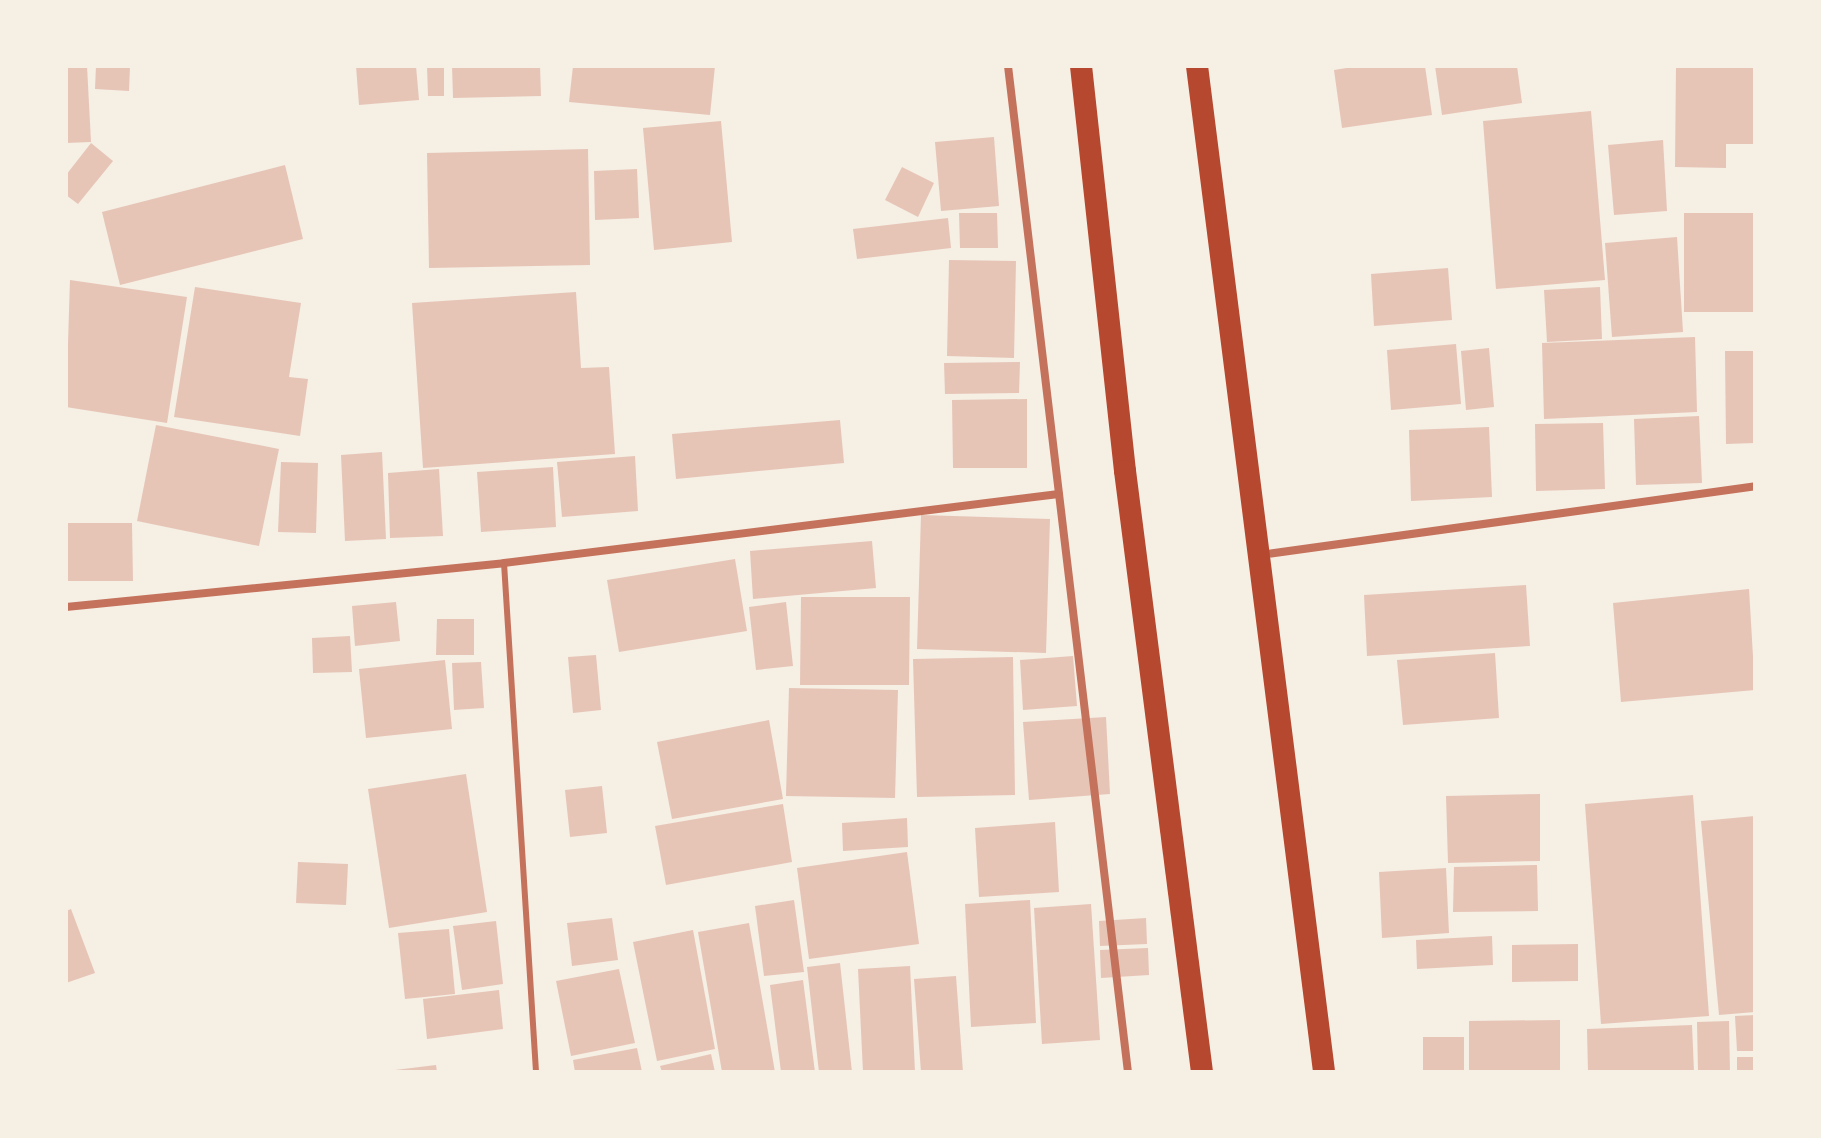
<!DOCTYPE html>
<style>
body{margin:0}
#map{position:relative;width:1821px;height:1138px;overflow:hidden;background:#f6efe4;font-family:"Zilla Slab",serif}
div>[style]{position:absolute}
.building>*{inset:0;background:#e6c5b7}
.service>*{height:6px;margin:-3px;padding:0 3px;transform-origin:3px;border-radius:3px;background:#c5725c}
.minor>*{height:8px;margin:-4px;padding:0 4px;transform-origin:4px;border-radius:4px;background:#c5725c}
.trunk>*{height:22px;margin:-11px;padding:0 11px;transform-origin:11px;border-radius:11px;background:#b5482f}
span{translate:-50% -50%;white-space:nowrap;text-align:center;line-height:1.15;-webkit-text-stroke:8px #f6efe4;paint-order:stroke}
.frame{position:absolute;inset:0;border:68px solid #f6efe4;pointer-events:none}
</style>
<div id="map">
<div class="building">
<i style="clip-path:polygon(66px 66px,87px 66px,91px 142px,66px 143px)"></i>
<i style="clip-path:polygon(96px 66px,130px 66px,129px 91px,95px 89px)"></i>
<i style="clip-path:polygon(356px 66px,416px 66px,419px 100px,359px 105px)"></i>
<i style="clip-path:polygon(427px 66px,444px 66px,444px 96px,428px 96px)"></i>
<i style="clip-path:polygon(452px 66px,540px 66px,541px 96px,453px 98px)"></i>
<i style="clip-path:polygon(573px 66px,715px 66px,710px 115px,569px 102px)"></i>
<i style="clip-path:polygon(1359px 66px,1425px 66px,1432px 115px,1342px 128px,1334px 70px)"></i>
<i style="clip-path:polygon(1435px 66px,1517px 66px,1522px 103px,1442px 115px)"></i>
<i style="clip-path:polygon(1676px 66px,1755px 66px,1755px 144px,1726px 144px,1726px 168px,1675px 167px)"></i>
<i style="clip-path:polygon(1591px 111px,1605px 280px,1496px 289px,1483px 121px)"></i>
<i style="clip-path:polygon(721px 121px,732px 242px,654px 250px,643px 128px)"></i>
<i style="clip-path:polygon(994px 137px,999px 206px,941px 211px,935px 142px)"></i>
<i style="clip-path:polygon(1663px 140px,1667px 211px,1614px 215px,1608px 145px)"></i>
<i style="clip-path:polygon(91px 143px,113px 161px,78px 204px,66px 195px,66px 175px)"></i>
<i style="clip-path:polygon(588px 149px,590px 265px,429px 268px,427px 153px)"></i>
<i style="clip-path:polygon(285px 165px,303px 239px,120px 285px,102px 212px)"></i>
<i style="clip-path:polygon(902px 167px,934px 183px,918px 217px,885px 200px)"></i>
<i style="clip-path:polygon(637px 169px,639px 218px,595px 220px,594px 171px)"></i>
<i style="clip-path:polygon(959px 213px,997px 213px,998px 248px,960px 248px)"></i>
<i style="clip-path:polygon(1684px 213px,1755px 213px,1755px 312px,1684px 312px)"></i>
<i style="clip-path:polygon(948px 218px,951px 248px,857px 259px,853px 229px)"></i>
<i style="clip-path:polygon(1677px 237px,1683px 332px,1612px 337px,1605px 243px)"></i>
<i style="clip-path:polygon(949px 260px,1016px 261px,1014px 358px,947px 356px)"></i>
<i style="clip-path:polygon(1448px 268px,1452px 320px,1374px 326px,1371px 274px)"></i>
<i style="clip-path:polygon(70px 280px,187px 297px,167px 423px,66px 407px)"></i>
<i style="clip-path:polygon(195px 287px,301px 303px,289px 377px,308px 379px,300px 436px,174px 417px)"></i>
<i style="clip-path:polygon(1600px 287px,1602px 339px,1547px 342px,1544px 290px)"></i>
<i style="clip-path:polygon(576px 292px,581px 368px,609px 367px,615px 454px,423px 468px,412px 303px)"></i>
<i style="clip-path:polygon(1695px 337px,1697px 412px,1544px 419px,1542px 343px)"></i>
<i style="clip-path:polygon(1456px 344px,1461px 404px,1391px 410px,1387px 350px)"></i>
<i style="clip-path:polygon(1489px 348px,1494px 407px,1466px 410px,1461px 351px)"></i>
<i style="clip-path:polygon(1725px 351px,1755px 351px,1755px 443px,1726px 444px)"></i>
<i style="clip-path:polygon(1020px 362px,1019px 393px,945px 394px,944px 363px)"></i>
<i style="clip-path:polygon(1027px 399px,1027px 468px,953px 468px,952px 400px)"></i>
<i style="clip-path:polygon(1699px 416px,1702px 483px,1636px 485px,1634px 419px)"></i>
<i style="clip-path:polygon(840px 420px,844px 463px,676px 479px,672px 434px)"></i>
<i style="clip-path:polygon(1603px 423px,1605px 489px,1536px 491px,1535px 424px)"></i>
<i style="clip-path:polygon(156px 425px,279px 449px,259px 546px,137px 521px)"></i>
<i style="clip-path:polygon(1489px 427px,1492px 497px,1411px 501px,1409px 430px)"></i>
<i style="clip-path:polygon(382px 452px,386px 539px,345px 541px,341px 455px)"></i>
<i style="clip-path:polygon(635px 456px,638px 511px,562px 517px,557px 462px)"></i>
<i style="clip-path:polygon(281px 462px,318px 463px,316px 533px,278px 532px)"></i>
<i style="clip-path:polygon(553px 467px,556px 527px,481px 532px,477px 472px)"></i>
<i style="clip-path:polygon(439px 469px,443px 536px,390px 538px,388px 473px)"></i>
<i style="clip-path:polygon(921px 515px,1050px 519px,1046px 653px,917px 649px)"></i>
<i style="clip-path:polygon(66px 523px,132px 523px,133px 581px,66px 581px)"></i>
<i style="clip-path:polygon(872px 541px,876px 588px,753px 599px,750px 551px)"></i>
<i style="clip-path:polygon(735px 559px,747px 631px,619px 652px,607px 580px)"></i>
<i style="clip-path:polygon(1526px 585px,1530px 646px,1367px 656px,1364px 595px)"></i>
<i style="clip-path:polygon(1749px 589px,1755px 690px,1621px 702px,1613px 603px)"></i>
<i style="clip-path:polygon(801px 597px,910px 597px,909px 685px,800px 685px)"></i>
<i style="clip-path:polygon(396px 602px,400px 641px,355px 646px,352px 606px)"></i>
<i style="clip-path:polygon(786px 602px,793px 666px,756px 670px,749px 607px)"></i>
<i style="clip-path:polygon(437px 619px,474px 619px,474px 655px,436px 655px)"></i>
<i style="clip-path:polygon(350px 636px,352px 672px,313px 673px,312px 638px)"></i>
<i style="clip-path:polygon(1495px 653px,1499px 718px,1403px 725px,1397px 660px)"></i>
<i style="clip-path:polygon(596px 655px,601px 710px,573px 713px,568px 657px)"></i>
<i style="clip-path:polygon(1073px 656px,1077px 706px,1023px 710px,1020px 660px)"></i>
<i style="clip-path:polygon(1013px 657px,1015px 795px,917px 797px,913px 659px)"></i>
<i style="clip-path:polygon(445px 660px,452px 729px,366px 738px,359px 669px)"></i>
<i style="clip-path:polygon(481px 662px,484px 708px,454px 710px,452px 663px)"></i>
<i style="clip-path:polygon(789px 688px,898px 690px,895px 798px,786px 796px)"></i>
<i style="clip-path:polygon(1106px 717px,1110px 794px,1029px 800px,1023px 722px)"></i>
<i style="clip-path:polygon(769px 720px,783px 799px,672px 819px,657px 742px)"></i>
<i style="clip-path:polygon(466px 774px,487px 912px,389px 928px,368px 789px)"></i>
<i style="clip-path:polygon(602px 786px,607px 833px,570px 837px,565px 790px)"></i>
<i style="clip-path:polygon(1540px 794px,1540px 861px,1448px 863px,1446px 796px)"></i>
<i style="clip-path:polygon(1693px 795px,1709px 1016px,1601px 1024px,1585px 804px)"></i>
<i style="clip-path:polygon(783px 804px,792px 862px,666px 885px,655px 826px)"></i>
<i style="clip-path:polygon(1755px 816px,1755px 1012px,1719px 1015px,1701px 821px)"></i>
<i style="clip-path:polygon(907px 818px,908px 847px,843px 851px,842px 823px)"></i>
<i style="clip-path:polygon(1055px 822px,1059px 892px,979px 897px,975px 828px)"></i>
<i style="clip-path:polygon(907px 852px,919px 944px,809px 959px,797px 868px)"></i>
<i style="clip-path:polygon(298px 862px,348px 864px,346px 905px,296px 903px)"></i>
<i style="clip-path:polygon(1537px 865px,1538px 911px,1453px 912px,1454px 867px)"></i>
<i style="clip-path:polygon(1446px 868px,1449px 933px,1382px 938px,1379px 872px)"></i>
<i style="clip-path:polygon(794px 900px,804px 972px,764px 976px,755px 906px)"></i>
<i style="clip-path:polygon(1030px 900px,1036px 1023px,971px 1027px,965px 904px)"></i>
<i style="clip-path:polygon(1091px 904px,1100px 1040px,1042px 1044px,1034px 908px)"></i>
<i style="clip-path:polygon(71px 909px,95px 973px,66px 983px,66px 911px)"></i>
<i style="clip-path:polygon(612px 918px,618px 960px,572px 966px,567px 923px)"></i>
<i style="clip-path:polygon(1146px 918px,1147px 944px,1100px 946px,1099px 921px)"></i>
<i style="clip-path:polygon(496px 921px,503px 984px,462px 990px,453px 926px)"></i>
<i style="clip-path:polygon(749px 923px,775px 1072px,722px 1072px,698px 932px)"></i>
<i style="clip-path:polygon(449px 929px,455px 994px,405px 999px,398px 933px)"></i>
<i style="clip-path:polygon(693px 930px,715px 1049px,657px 1061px,633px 942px)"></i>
<i style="clip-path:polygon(1492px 936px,1493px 965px,1417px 969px,1416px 940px)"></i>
<i style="clip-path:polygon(1578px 944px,1578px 981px,1512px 982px,1512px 945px)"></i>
<i style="clip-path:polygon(1148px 948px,1149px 975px,1101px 978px,1100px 950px)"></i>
<i style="clip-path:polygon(840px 963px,852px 1072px,819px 1072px,807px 967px)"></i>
<i style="clip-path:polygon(910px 966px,915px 1072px,863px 1072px,858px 969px)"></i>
<i style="clip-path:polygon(619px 969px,635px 1043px,571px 1056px,556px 981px)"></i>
<i style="clip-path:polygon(956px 976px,963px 1072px,921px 1072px,914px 979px)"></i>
<i style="clip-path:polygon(803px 980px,815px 1072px,781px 1072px,770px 985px)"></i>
<i style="clip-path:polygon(499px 990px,503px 1029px,427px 1039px,423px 999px)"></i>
<i style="clip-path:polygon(1755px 1015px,1755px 1051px,1737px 1051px,1735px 1016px)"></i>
<i style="clip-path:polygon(1560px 1020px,1560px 1072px,1469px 1072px,1469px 1021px)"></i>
<i style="clip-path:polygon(1729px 1021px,1730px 1072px,1698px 1072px,1697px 1022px)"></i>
<i style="clip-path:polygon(1692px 1025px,1694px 1072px,1588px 1072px,1587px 1029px)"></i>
<i style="clip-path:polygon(1423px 1037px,1464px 1037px,1464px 1072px,1423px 1072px)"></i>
<i style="clip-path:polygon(637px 1048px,642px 1072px,575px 1072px,573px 1060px)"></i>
<i style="clip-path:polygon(711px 1054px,715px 1072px,662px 1072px,660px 1066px)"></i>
<i style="clip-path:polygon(1737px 1057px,1755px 1057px,1755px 1072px,1737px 1072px)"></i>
<i style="clip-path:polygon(436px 1065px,437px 1072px,395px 1072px,395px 1070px)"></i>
</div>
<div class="service">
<i style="left:504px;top:563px;width:510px;rotate:86.4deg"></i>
</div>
<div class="minor">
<i style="left:1008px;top:66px;width:1013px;rotate:83.2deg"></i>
<i style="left:1260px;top:555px;width:500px;rotate:-7.9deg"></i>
<i style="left:66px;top:607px;width:440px;rotate:-5.7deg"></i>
<i style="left:504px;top:563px;width:559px;rotate:-7.09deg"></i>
</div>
<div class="trunk">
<i style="left:1081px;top:66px;width:407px;rotate:83.8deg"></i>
<i style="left:1125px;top:471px;width:606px;rotate:82.7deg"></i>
<i style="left:1197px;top:66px;width:1014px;rotate:82.8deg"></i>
</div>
<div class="frame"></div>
</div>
